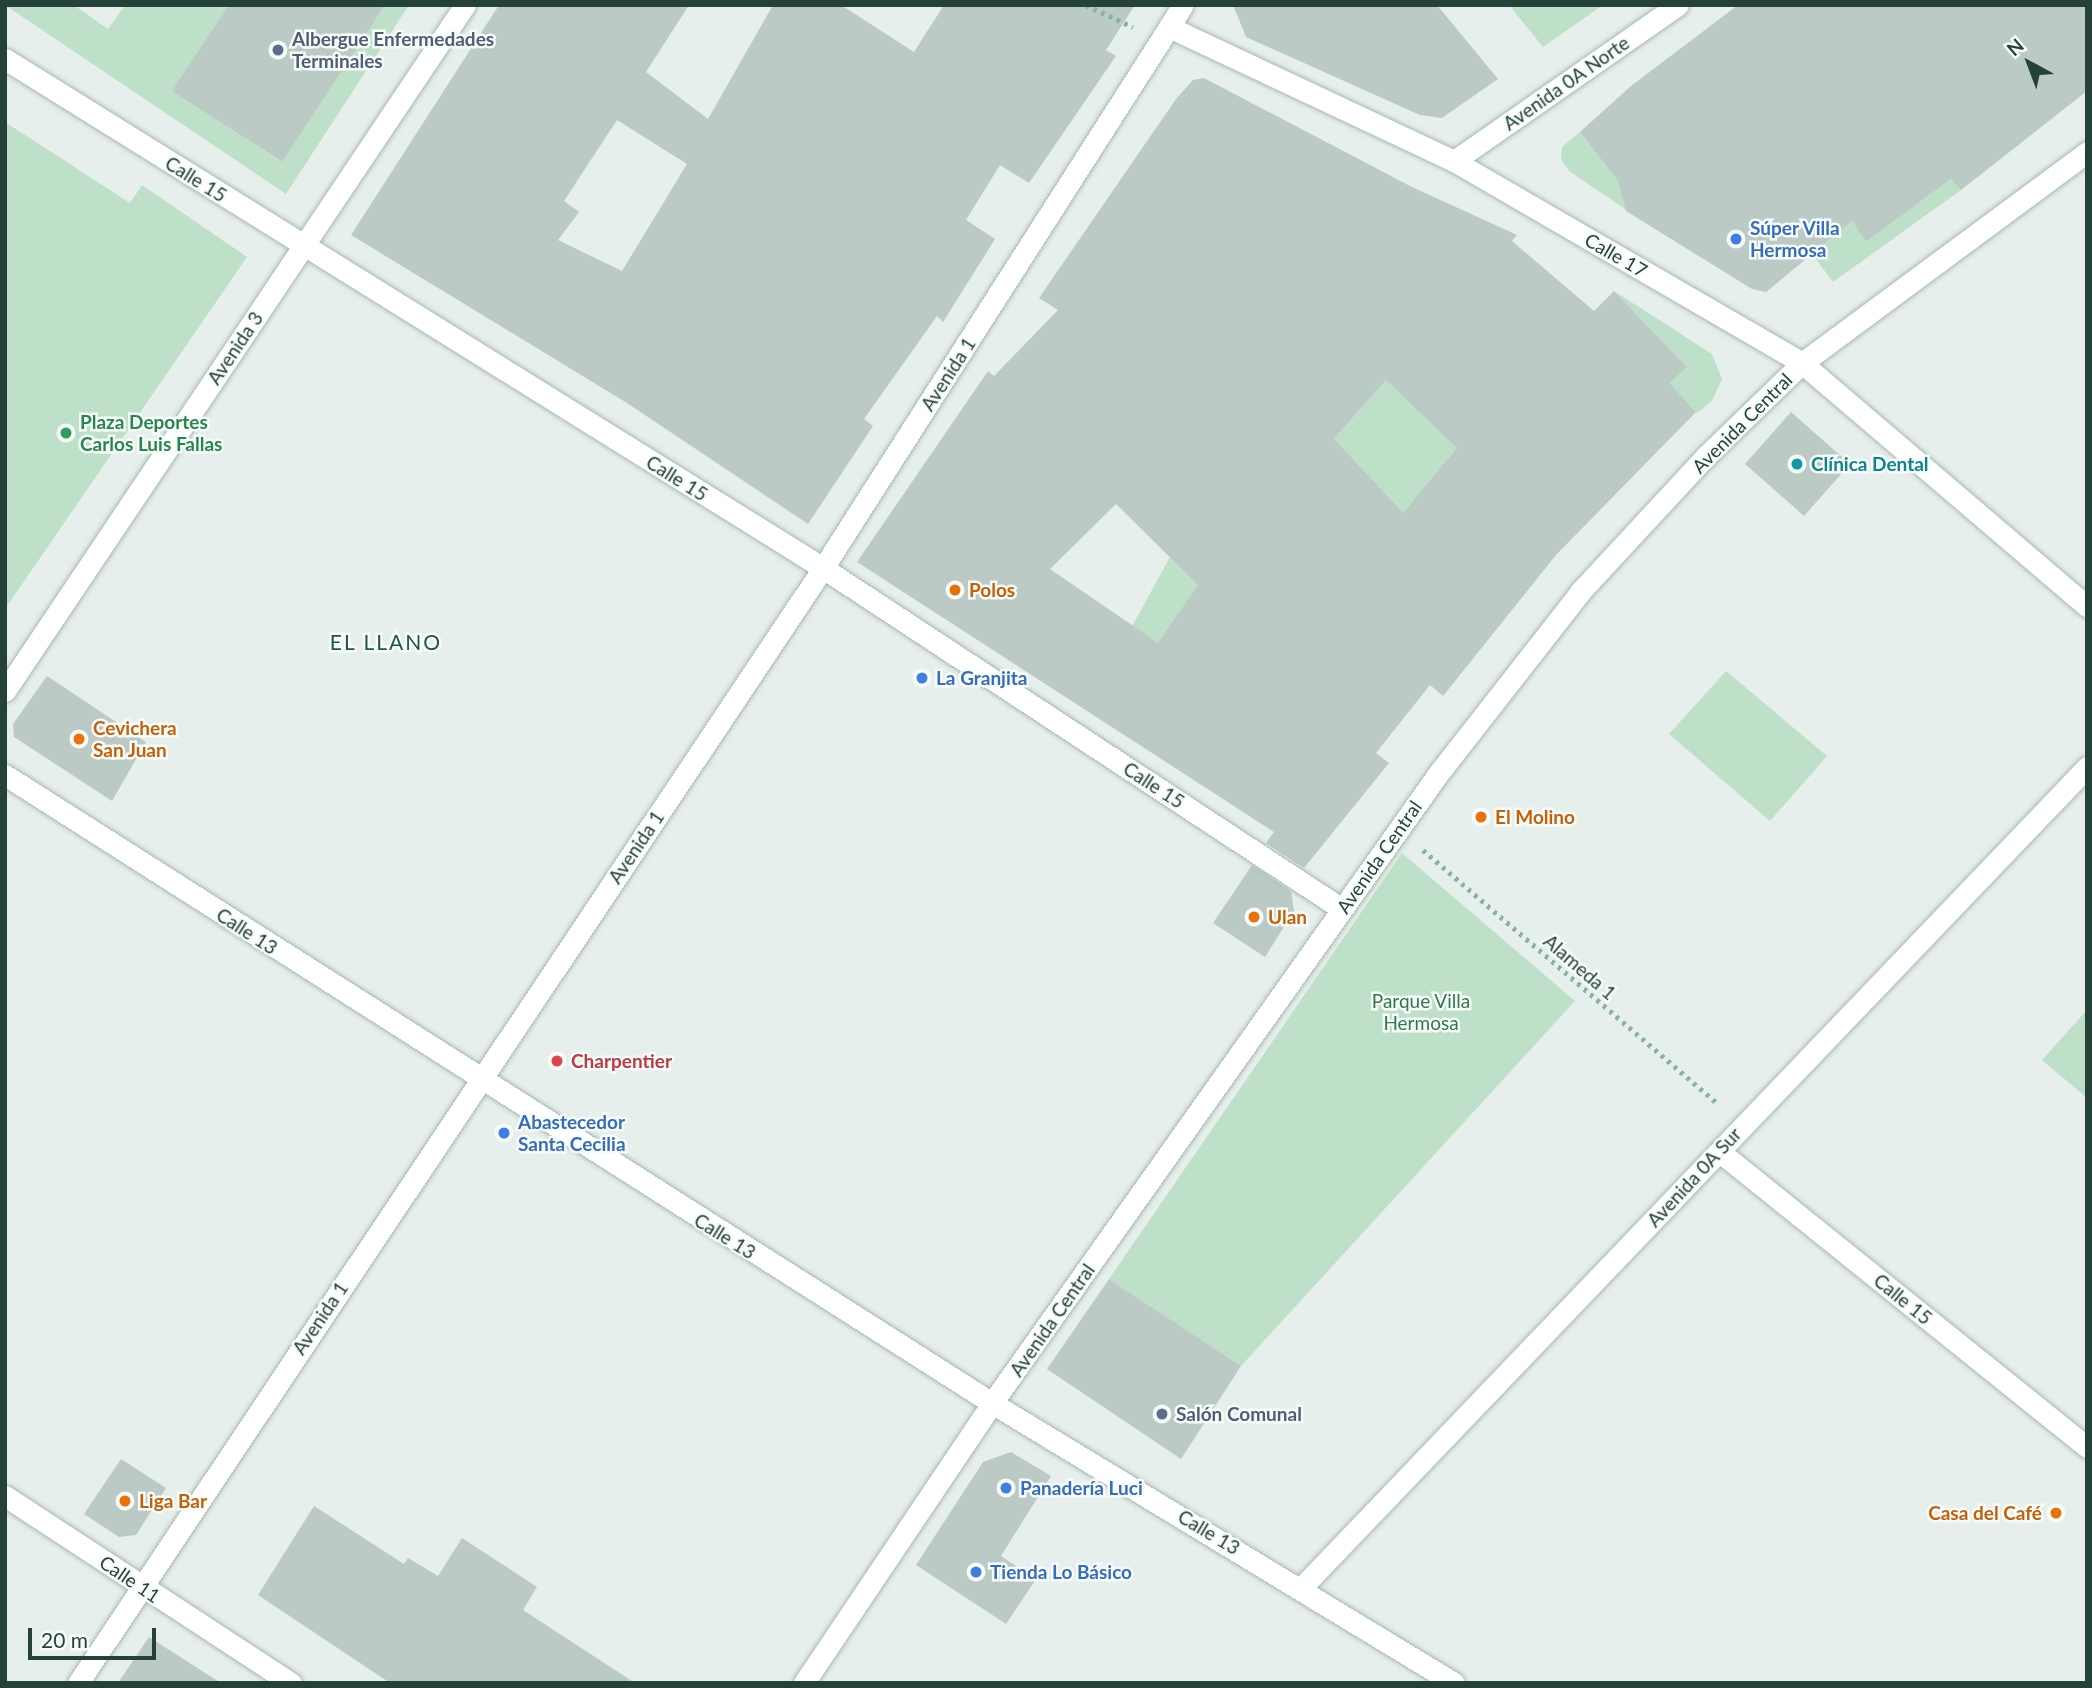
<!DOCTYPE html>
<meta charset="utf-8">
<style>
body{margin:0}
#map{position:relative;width:2092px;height:1688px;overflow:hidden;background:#e6efeb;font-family:Lato,sans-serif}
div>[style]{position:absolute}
.green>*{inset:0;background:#bfe0c8}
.building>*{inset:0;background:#bbcac4}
.path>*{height:4.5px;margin-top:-2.25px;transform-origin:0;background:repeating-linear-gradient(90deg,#86b3a5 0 3.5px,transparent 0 8.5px)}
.roads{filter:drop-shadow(0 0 2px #a8b8b2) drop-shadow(0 0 2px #a8b8b2)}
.street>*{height:21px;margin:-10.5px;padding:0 10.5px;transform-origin:10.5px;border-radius:10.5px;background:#fff}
.secondary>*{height:21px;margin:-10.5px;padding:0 10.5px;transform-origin:10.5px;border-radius:10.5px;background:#fff}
.dots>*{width:19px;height:19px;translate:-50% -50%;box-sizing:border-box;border:4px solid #f7fbf9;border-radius:50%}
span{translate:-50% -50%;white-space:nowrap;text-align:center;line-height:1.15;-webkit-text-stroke:5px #f7fbf9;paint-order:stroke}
.service-label{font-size:19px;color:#4e5e75;font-weight:700}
.left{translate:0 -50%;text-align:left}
.street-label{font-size:19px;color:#24423a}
.shop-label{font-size:19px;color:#366cbe;font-weight:700}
.leisure-label{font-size:19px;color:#27864d;font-weight:700}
.culture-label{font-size:19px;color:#0d838f;font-weight:700}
.food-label{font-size:19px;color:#c56008;font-weight:700}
.right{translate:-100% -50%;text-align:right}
.park-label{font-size:19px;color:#2d7a4b}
.health-label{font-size:19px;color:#be3a42;font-weight:700}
.neighbourhood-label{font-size:21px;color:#1f5548;letter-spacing:2px}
.frame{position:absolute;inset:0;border:7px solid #24423a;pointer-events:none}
.north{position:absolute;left:1994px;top:28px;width:70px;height:70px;-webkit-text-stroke:5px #f7fbf9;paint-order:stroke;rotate:319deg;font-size:19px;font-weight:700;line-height:28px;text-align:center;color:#24423a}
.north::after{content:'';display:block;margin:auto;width:24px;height:32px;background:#24423a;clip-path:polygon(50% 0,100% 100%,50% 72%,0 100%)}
.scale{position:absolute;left:28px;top:1628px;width:128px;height:32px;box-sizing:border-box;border:4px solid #24423a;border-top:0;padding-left:9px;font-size:21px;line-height:24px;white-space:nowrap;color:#24423a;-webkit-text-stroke:5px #f7fbf9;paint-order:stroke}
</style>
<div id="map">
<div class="green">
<i style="clip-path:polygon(5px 5px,74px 5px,108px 29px,125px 5px,229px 5px,173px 91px,281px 162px,385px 5px,409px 5px,286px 194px)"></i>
<i style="clip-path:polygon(1509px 5px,1603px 5px,1543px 47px)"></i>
<i style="clip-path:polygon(5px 122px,130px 203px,142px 185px,247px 257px,5px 609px)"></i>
<i style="clip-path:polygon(1580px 132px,1618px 181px,1646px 223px,1569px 171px,1561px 159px,1562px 147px)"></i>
<i style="clip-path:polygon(1951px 179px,1961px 190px,1833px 282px,1812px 254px,1852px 221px,1866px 242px)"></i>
<i style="clip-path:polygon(1614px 291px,1712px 354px,1722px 379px,1712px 401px,1697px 413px,1670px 383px,1687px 367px)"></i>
<i style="clip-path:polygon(1386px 380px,1466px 445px,1381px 539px,1334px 439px)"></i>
<i style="clip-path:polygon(1170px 557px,1211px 566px,1106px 723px,1086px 710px)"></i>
<i style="clip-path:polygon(1726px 671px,1827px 756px,1770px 821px,1669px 734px)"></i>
<i style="clip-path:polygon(1402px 853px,1575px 1001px,1241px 1366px,1109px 1279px)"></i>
<i style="clip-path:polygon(2087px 1010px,2087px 1098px,2042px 1060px)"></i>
</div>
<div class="building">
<i style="clip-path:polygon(229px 5px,385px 5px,282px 162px,172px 91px)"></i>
<i style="clip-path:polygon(evenodd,499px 5px,689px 5px,646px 72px,708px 119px,773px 5px,841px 5px,914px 52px,944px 5px,1135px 5px,1106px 50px,1116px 56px,1029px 183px,1000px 165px,966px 220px,995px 239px,943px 322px,937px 316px,864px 419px,873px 426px,808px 524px,627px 403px,351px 235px,499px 5px,617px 120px,687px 164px,622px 271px,558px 240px,579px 212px,564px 201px,617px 120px)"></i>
<i style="clip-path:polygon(1233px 5px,1437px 5px,1498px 79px,1442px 118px,1420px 115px,1246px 37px)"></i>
<i style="clip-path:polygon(1738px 5px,2087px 5px,2087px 91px,1961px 190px,1951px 179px,1866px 242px,1852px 221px,1766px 292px,1752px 289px,1626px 211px,1618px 181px,1580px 132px,1631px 86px)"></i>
<i style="clip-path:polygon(evenodd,1204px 78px,1410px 186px,1517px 235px,1512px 241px,1594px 311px,1614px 291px,1687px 367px,1670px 383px,1696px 412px,1556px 555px,1443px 696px,1430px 685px,1376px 753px,1389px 763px,1304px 868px,1266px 843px,1274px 832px,857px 562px,988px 371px,994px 376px,1058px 310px,1039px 298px,1176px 99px,1193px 80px,1204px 78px,1386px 380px,1457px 448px,1403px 513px,1334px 439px,1386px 380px,1204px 78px,1116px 504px,1198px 585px,1158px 643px,1050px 569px,1116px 504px)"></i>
<i style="clip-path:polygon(1791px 412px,1850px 464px,1804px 516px,1745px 464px)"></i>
<i style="clip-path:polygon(47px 676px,146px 742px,112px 801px,14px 737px,13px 724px)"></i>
<i style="clip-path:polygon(1252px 865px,1291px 891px,1294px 911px,1265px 957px,1213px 923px)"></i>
<i style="clip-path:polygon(1109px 1279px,1241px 1366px,1181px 1459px,1047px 1369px)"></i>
<i style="clip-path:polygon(1011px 1452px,1051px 1476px,1001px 1556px,1036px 1579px,1006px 1624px,916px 1565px,983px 1462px)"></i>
<i style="clip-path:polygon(121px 1459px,166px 1488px,136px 1535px,119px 1537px,84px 1514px)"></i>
<i style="clip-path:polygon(314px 1506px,404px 1564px,408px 1558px,438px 1576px,462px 1538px,537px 1587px,523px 1610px,635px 1683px,390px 1683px,258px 1595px)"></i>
<i style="clip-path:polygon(149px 1637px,221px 1683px,118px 1683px)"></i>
</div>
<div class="path">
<i style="left:1086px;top:5px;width:52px;rotate:25.1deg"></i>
<i style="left:1423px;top:850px;width:389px;rotate:40.7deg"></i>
</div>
<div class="roads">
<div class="street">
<i style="left:1169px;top:27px;width:26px;rotate:-58deg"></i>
<i style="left:5px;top:59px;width:963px;rotate:31.89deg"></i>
<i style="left:823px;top:568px;width:621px;rotate:33.31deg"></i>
<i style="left:1454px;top:161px;width:273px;rotate:-34.9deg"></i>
<i style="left:1802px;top:363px;width:375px;rotate:40.5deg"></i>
<i style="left:5px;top:691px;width:826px;rotate:-56.16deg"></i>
<i style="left:5px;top:775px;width:1170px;rotate:32.47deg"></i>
<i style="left:992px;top:1403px;width:540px;rotate:31.22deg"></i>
<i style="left:1720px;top:1152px;width:471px;rotate:38.8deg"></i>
<i style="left:5px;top:1496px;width:342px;rotate:33.2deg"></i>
<i style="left:1302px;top:1587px;width:1135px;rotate:-46.25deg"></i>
</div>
<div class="secondary">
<i style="left:78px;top:1683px;width:1341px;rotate:-56.25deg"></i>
<i style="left:823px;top:568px;width:642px;rotate:-57.4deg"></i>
<i style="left:1169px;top:27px;width:315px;rotate:25.2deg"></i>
<i style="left:1454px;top:161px;width:402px;rotate:30.1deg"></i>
<i style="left:804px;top:1683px;width:337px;rotate:-56.1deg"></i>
<i style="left:992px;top:1403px;width:771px;rotate:-54.66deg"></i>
<i style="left:1438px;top:774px;width:231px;rotate:-52deg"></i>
<i style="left:1580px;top:592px;width:185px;rotate:-47.2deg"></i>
<i style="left:1706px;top:456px;width:134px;rotate:-44.1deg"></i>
<i style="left:1802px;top:363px;width:355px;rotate:-36.5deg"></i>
</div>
</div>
<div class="dots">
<i style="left:278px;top:50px;background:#5c6f8a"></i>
<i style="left:1736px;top:239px;background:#3f7fe0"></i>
<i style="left:66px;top:433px;background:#2e9e5b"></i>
<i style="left:1797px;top:464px;background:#0f9aa8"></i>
<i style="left:955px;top:590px;background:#e8710a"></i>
<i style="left:922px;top:678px;background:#3f7fe0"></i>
<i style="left:79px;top:739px;background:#e8710a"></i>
<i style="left:1481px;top:817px;background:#e8710a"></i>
<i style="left:1254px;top:917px;background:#e8710a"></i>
<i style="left:557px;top:1061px;background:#e0444e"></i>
<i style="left:504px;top:1133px;background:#3f7fe0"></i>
<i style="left:1162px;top:1414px;background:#5c6f8a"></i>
<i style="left:1006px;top:1488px;background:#3f7fe0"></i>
<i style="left:125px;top:1501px;background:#e8710a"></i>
<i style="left:2056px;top:1513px;background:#e8710a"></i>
<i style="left:976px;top:1572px;background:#3f7fe0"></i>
</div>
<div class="service-label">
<span class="left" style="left:292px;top:50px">Albergue Enfermedades<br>Terminales</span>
<span class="left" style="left:1176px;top:1414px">Salón Comunal</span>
</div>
<div class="street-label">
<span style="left:1566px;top:83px;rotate:-35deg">Avenida 0A Norte</span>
<span style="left:196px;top:179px;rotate:32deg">Calle 15</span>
<span style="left:1616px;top:255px;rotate:30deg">Calle 17</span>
<span style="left:235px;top:348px;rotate:-56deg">Avenida 3</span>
<span style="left:948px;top:374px;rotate:-57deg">Avenida 1</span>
<span style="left:1742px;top:423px;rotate:-45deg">Avenida Central</span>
<span style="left:677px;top:478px;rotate:32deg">Calle 15</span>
<span style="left:1154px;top:785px;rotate:33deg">Calle 15</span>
<span style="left:636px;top:847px;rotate:-56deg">Avenida 1</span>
<span style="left:1379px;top:857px;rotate:-55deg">Avenida Central</span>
<span style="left:247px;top:931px;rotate:33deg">Calle 13</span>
<span style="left:1580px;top:967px;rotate:41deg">Alameda 1</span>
<span style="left:1694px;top:1177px;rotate:-47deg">Avenida 0A Sur</span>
<span style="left:725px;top:1236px;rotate:32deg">Calle 13</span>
<span style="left:1903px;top:1299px;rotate:39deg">Calle 15</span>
<span style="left:320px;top:1318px;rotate:-56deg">Avenida 1</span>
<span style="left:1052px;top:1320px;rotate:-55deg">Avenida Central</span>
<span style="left:1209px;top:1532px;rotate:31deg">Calle 13</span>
<span style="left:130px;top:1579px;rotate:34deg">Calle 11</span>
</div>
<div class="shop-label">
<span class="left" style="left:1750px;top:239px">Súper Villa<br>Hermosa</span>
<span class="left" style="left:936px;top:678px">La Granjita</span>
<span class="left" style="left:518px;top:1133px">Abastecedor<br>Santa Cecilia</span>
<span class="left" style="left:1020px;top:1488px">Panadería Luci</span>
<span class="left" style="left:990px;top:1572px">Tienda Lo Básico</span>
</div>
<div class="leisure-label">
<span class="left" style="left:80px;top:433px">Plaza Deportes<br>Carlos Luis Fallas</span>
</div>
<div class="culture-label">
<span class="left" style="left:1811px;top:464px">Clínica Dental</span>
</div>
<div class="food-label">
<span class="left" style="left:969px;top:590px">Polos</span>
<span class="left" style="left:93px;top:739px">Cevichera<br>San Juan</span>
<span class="left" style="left:1495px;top:817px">El Molino</span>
<span class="left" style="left:1268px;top:917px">Ulan</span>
<span class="left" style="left:139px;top:1501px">Liga Bar</span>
<span class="right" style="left:2042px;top:1513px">Casa del Café</span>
</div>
<div class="park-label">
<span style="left:1421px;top:1012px">Parque Villa<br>Hermosa</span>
</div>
<div class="health-label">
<span class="left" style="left:571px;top:1061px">Charpentier</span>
</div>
<div class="neighbourhood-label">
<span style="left:386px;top:642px">EL LLANO</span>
</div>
<div class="frame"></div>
<div class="north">N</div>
<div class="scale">20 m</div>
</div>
